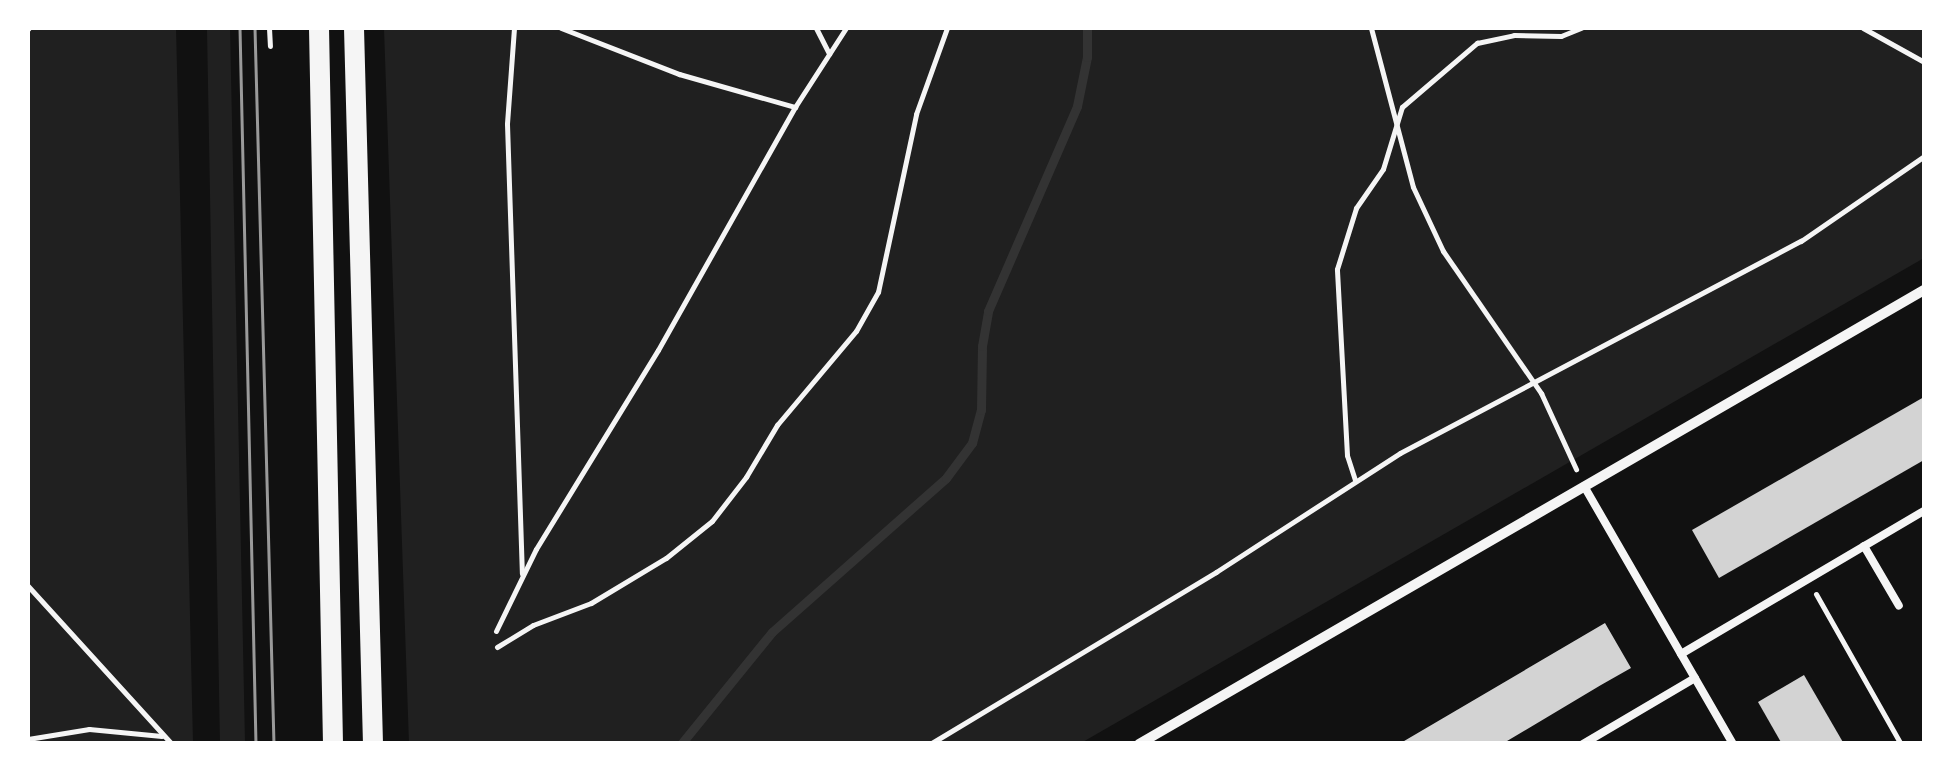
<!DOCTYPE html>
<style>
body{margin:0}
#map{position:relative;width:1952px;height:771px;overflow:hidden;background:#111;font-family:"DM Sans",sans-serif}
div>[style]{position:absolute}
.green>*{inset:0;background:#202020}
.stream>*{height:9px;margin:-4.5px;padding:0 4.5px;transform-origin:4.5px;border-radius:4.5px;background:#333}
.building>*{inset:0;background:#d3d3d3}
.path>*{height:5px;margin:-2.5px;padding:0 2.5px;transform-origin:2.5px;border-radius:2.5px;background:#f5f5f5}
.service>*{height:8px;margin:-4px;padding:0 4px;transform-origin:4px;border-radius:4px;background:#f5f5f5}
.minor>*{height:10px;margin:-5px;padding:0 5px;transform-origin:5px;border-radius:5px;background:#f5f5f5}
.secondary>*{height:20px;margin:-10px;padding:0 10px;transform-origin:10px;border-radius:10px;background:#f5f5f5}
.tram>*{height:2.5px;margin:-1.25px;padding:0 1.25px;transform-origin:1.25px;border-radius:1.25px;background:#9a9a9a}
span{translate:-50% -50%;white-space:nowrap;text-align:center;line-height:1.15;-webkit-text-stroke:9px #fff;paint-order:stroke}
.frame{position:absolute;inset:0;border:30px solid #fff;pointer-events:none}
</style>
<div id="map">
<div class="green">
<i style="clip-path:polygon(28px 28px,176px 28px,193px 743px,28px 743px)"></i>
<i style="clip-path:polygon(207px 28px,230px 28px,245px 743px,220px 743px)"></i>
<i style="clip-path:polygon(384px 28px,1924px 28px,1924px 258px,1081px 743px,409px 743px)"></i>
</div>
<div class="stream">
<i style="left:681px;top:744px;width:144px;rotate:-50.9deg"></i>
<i style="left:772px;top:632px;width:232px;rotate:-41.5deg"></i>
<i style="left:946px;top:478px;width:44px;rotate:-53.4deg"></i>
<i style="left:972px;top:443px;width:34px;rotate:-75deg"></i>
<i style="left:981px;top:410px;width:64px;rotate:-89.1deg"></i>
<i style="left:982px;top:346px;width:36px;rotate:-80deg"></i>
<i style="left:988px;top:311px;width:223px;rotate:-66.5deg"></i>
<i style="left:1077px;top:106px;width:50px;rotate:-78.5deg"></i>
<i style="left:1087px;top:57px;width:29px;rotate:-90deg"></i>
</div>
<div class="building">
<i style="clip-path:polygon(1924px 397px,1924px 460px,1719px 578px,1692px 530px)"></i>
<i style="clip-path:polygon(1605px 623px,1631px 668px,1601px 685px,1502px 744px,1399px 744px)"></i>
<i style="clip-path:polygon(1804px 675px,1844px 744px,1782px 744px,1758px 702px)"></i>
</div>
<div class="path">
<i style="left:269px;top:28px;width:18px;rotate:87deg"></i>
<i style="left:514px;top:28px;width:96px;rotate:94.2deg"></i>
<i style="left:507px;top:124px;width:450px;rotate:88.1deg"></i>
<i style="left:561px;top:28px;width:127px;rotate:21.3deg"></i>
<i style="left:679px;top:74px;width:121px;rotate:15.9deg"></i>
<i style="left:816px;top:28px;width:29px;rotate:63deg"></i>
<i style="left:1371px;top:28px;width:164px;rotate:75.2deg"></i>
<i style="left:1413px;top:187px;width:71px;rotate:64.9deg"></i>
<i style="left:1443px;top:251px;width:173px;rotate:55.4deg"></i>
<i style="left:1541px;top:393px;width:84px;rotate:65.3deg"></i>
<i style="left:1863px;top:28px;width:70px;rotate:29.1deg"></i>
<i style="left:28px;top:29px;width:1px;rotate:-45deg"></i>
<i style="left:1355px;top:480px;width:26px;rotate:-108deg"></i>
<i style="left:1347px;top:455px;width:186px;rotate:-93.1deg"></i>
<i style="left:1337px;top:269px;width:64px;rotate:-72.7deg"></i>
<i style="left:1356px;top:208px;width:47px;rotate:-55.3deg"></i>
<i style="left:1383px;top:169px;width:65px;rotate:-73deg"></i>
<i style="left:1402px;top:107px;width:99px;rotate:-40.5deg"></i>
<i style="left:1477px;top:43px;width:38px;rotate:-12deg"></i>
<i style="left:1514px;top:35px;width:47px;rotate:1.2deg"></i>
<i style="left:1561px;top:36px;width:22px;rotate:-22deg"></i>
<i style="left:28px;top:586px;width:214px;rotate:47.7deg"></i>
<i style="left:1816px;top:594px;width:172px;rotate:60.5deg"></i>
<i style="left:496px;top:631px;width:91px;rotate:-64deg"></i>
<i style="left:536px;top:549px;width:233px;rotate:-58.5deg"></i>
<i style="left:658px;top:350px;width:279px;rotate:-60.6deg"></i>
<i style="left:795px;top:107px;width:94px;rotate:-57.2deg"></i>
<i style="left:497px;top:647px;width:42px;rotate:-31.4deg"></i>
<i style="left:533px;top:625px;width:62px;rotate:-20.8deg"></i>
<i style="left:591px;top:603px;width:87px;rotate:-31deg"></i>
<i style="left:666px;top:558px;width:59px;rotate:-38.8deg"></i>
<i style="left:712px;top:521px;width:56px;rotate:-52.3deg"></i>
<i style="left:746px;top:477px;width:61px;rotate:-59.2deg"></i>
<i style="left:777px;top:425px;width:123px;rotate:-50deg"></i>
<i style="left:856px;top:331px;width:45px;rotate:-60.6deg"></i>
<i style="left:878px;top:292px;width:182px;rotate:-77.9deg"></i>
<i style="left:916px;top:114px;width:91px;rotate:-70.2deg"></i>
<i style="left:28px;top:739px;width:62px;rotate:-9.3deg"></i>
<i style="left:89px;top:729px;width:73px;rotate:5.5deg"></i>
<i style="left:930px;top:744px;width:334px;rotate:-31deg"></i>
<i style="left:1216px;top:572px;width:219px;rotate:-32.9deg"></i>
<i style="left:1400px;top:453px;width:454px;rotate:-27.9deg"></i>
<i style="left:1801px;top:241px;width:150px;rotate:-34.6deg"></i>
</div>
<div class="service">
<i style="left:1584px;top:486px;width:298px;rotate:60deg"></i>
<i style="left:1864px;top:546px;width:69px;rotate:59.7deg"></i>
<i style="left:1681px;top:654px;width:282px;rotate:-30.5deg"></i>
<i style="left:1583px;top:744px;width:130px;rotate:-30.5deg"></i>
</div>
<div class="minor">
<i style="left:1139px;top:744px;width:907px;rotate:-30.04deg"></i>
</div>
<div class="secondary">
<i style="left:319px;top:28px;width:716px;rotate:88.88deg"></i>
<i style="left:354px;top:28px;width:716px;rotate:88.48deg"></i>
</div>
<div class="tram">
<i style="left:240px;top:28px;width:716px;rotate:88.72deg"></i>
<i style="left:255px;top:28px;width:716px;rotate:88.48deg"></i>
</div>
<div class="frame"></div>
</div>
